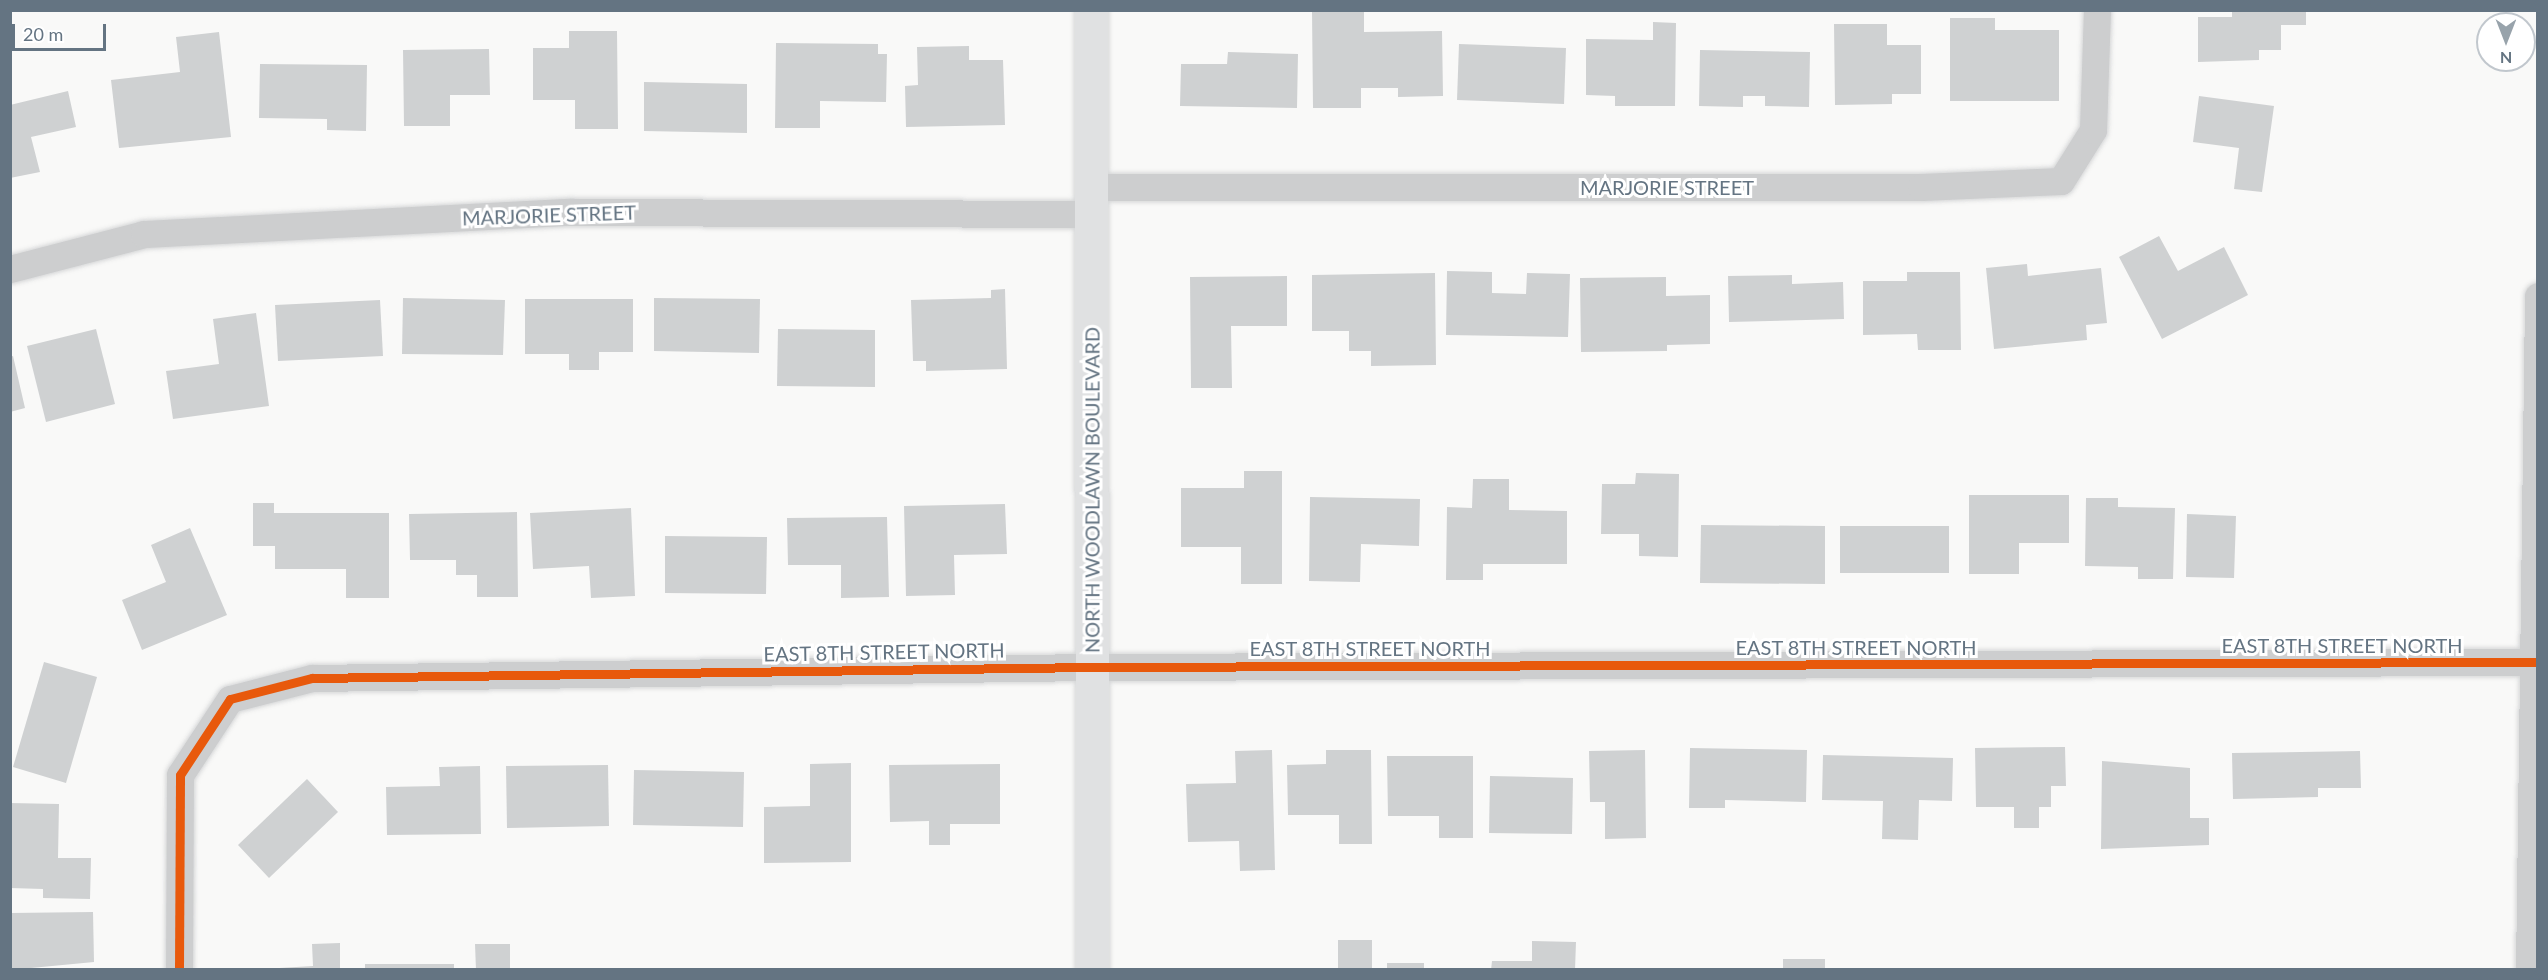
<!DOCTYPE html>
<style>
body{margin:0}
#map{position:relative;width:2548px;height:980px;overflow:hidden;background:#f9f9f8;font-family:Lato,sans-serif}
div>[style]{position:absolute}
.building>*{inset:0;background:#cfd1d2}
.roads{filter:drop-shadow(0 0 2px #d6d7d8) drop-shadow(0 0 2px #d6d7d8)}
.street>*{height:27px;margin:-13.5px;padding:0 13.5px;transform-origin:13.5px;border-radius:13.5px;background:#cdcecf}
.secondary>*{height:33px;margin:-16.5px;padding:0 16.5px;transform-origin:16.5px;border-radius:16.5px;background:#e0e1e2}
.cycleway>*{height:9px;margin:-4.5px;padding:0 4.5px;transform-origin:4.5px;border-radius:4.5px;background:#e8590c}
span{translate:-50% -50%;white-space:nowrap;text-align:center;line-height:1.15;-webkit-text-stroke:6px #fff;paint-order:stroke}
.street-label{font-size:20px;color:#647482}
.frame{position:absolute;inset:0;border:12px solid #647482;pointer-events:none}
.north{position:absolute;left:2476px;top:12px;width:60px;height:60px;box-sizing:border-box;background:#fff;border:2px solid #c1c7cd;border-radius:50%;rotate:180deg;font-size:16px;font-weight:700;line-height:24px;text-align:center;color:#647482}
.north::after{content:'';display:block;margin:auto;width:21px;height:27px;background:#98a3ab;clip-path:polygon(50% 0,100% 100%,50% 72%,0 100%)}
.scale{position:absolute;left:12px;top:24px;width:94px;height:27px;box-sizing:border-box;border:3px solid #647482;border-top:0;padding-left:8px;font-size:18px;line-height:21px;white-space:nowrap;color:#647482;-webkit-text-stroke:4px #fff;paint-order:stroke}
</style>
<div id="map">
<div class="building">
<i style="clip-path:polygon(1364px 10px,1364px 32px,1442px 31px,1443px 96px,1398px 97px,1398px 88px,1361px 88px,1361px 108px,1313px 108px,1312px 11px)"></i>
<i style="clip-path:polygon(2232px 10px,2306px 10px,2306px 25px,2281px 25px,2281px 50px,2259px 50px,2259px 60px,2198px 62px,2198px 17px,2232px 17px)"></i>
<i style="clip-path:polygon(1950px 18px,1995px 18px,1995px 30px,2059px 30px,2059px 101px,1950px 101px)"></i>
<i style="clip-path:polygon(1653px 22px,1676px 23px,1675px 106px,1615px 106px,1615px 96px,1586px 95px,1586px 39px,1653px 40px)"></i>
<i style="clip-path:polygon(1834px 24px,1887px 24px,1887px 45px,1921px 45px,1921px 94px,1892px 94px,1892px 104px,1835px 105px)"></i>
<i style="clip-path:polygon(569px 31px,617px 31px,618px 129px,575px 129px,575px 100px,533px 100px,533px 48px,569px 48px)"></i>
<i style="clip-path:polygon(219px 32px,231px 137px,119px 148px,111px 80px,180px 72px,176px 37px)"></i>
<i style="clip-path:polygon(776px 43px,878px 44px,878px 54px,887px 54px,886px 102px,820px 101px,820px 128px,775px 128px)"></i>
<i style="clip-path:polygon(1459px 44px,1566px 48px,1564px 104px,1457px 100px)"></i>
<i style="clip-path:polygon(969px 46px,969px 60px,1003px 60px,1005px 125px,906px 127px,905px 86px,918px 85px,917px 47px)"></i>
<i style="clip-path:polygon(489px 49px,490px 95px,450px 95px,450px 126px,404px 126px,403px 50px)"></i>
<i style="clip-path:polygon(1700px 50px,1810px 52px,1809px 107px,1765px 106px,1765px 96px,1743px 96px,1743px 107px,1699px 106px)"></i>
<i style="clip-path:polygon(1228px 52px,1298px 54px,1297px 108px,1180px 106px,1181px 64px,1227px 64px)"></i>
<i style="clip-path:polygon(260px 64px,367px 65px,366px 131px,327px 130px,327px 119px,259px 118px)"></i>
<i style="clip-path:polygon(644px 82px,747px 84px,747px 133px,644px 131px)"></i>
<i style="clip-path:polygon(68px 91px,76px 127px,31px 137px,40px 172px,10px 178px,10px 105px)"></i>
<i style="clip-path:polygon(2199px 96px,2274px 106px,2262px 192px,2234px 189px,2239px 148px,2193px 142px)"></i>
<i style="clip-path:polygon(2159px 236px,2178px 271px,2224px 247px,2248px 295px,2162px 339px,2119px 257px)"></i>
<i style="clip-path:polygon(2027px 264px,2028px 276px,2101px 268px,2107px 323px,2086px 325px,2087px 340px,1994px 349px,1986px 268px)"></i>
<i style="clip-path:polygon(1447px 271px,1492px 272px,1492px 293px,1526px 294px,1527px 273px,1570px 274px,1568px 337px,1446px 335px)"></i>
<i style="clip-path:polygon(1907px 272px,1960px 272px,1961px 350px,1918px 350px,1917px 334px,1863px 335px,1863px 281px,1907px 281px)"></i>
<i style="clip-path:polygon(1435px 273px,1436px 365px,1371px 366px,1371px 351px,1349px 351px,1349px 331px,1312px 331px,1312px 275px)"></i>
<i style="clip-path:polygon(1792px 275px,1792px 284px,1843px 282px,1844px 319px,1729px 322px,1728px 276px)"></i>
<i style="clip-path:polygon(1287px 276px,1287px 326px,1231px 326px,1232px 388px,1191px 388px,1190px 277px)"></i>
<i style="clip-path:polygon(1666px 277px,1666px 296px,1710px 295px,1710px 344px,1667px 345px,1667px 351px,1581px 352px,1580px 278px)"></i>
<i style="clip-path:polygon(1005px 289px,1007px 369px,926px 371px,926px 361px,913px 361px,911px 300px,991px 298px,991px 290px)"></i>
<i style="clip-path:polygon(403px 298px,505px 300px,503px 355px,402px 354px)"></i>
<i style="clip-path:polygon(654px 298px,760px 299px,759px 353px,654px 351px)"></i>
<i style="clip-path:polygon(525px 299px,633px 299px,633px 352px,599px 352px,599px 370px,569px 370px,569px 354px,525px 354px)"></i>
<i style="clip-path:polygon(380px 300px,383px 356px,278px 361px,275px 305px)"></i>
<i style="clip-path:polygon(256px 313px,269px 406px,173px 419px,166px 371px,219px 364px,213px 319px)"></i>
<i style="clip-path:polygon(96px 329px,115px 404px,46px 422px,27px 346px)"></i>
<i style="clip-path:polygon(778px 329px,875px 330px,875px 387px,777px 386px)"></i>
<i style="clip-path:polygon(13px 356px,25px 408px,10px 412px,10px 357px)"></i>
<i style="clip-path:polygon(1244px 471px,1282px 471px,1282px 584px,1241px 584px,1241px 547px,1181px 547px,1181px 488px,1244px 488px)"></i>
<i style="clip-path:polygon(1636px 473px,1679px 474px,1678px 557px,1639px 556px,1639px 534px,1601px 534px,1602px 484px,1635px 484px)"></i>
<i style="clip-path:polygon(1473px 479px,1509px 479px,1509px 510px,1567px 511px,1567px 564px,1483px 564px,1483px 580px,1446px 580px,1447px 507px,1472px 508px)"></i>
<i style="clip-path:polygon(1969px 495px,2069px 495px,2069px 543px,2019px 543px,2019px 574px,1969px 574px)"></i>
<i style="clip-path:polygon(1310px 497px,1420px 499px,1419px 546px,1361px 544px,1360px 582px,1309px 581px)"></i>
<i style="clip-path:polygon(2086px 498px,2118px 498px,2118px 507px,2175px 508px,2173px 579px,2138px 579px,2138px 567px,2085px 566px)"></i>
<i style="clip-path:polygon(253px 503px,274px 503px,274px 513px,389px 513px,389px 598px,346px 598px,346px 569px,275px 569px,275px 546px,253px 546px)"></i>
<i style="clip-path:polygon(1005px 504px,1007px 554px,954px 555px,955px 595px,906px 596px,904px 506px)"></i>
<i style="clip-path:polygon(631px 508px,635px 596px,591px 598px,589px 566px,533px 569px,530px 513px)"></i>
<i style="clip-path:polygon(517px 512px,518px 597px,477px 597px,477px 575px,456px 575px,456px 560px,410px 560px,409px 514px)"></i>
<i style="clip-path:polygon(2187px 514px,2236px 516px,2234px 578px,2186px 577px)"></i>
<i style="clip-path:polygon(887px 517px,889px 597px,841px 598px,841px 565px,788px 565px,787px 518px)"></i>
<i style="clip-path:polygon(1701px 525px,1825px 526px,1825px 584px,1700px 583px)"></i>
<i style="clip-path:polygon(1840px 526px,1949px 526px,1949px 573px,1840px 573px)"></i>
<i style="clip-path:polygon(190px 528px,227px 615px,142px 650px,122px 600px,166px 582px,151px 545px)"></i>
<i style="clip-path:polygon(665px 536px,767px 537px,766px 594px,665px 593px)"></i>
<i style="clip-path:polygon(44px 662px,97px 677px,66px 783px,13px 767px)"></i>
<i style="clip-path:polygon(2065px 747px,2066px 786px,2051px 786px,2051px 807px,2039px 807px,2039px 828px,2014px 828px,2014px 807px,1976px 807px,1975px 748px)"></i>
<i style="clip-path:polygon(1690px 748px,1807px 750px,1806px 802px,1725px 800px,1725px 808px,1689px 808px)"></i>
<i style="clip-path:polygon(1272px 750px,1275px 870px,1240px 871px,1239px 841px,1188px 842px,1186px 784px,1236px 783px,1235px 751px)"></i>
<i style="clip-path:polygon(1326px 750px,1371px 750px,1372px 844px,1339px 844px,1339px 815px,1288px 815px,1287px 765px,1326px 764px)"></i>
<i style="clip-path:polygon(1645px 750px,1646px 838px,1605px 839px,1605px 802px,1590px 802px,1589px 751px)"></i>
<i style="clip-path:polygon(2360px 751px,2361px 788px,2318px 788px,2318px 797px,2233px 799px,2232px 753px)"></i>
<i style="clip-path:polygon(1823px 755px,1953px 758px,1952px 801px,1919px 800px,1918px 840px,1882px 839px,1883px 801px,1822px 800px)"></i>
<i style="clip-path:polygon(1387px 756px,1473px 756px,1473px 838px,1439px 838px,1439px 816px,1388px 816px)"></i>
<i style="clip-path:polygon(2102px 761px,2190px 768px,2190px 818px,2209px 818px,2209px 845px,2101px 849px)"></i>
<i style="clip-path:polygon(851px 763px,851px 862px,764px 863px,764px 807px,810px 806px,810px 764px)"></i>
<i style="clip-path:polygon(1000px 764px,1000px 824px,950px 824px,950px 845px,929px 845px,929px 821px,890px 822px,889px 765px)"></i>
<i style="clip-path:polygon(608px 765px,609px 826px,507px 828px,506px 766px)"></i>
<i style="clip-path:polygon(480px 766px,481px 834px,387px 835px,386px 787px,440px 786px,439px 767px)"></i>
<i style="clip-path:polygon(634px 770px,744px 772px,743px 827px,633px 825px)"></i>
<i style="clip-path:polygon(1490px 776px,1573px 778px,1572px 834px,1489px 833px)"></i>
<i style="clip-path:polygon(307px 779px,338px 812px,269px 878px,238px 845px)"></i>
<i style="clip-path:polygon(10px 803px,59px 804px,58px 858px,91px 858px,90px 899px,43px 898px,43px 889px,10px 888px)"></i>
<i style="clip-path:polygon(93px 912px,94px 962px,10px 970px,10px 913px)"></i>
<i style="clip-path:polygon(1338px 940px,1372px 940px,1372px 970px,1338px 970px)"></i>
<i style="clip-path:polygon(1532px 941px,1576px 942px,1575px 970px,1491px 970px,1492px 961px,1532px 961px)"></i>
<i style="clip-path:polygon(340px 943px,340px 970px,247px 970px,313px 966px,312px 944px)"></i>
<i style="clip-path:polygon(475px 944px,510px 944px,510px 970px,476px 970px)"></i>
<i style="clip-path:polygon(1783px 959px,1825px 959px,1825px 970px,1783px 970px)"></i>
<i style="clip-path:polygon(1387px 963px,1424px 963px,1424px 970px,1387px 970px)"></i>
<i style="clip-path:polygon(365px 964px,454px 964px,454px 970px,365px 970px)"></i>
</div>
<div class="roads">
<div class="street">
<i style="left:1092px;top:187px;width:829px"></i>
<i style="left:1921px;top:187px;width:140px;rotate:-2.5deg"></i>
<i style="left:2061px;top:181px;width:60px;rotate:-57.9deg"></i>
<i style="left:2093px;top:130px;width:120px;rotate:-88.1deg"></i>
<i style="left:10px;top:269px;width:138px;rotate:-14.6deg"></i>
<i style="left:144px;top:234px;width:427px;rotate:-3deg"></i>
<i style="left:570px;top:212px;width:522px;rotate:0.22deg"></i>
<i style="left:179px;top:970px;width:195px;rotate:-89.7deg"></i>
<i style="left:180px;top:775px;width:91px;rotate:-56.7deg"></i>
<i style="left:230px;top:699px;width:85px;rotate:-14.4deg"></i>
<i style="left:312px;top:678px;width:781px;rotate:-0.81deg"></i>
<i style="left:1093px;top:667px;width:1445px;rotate:-0.2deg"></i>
<i style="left:2529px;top:970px;width:674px;rotate:-89.23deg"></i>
</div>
<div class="secondary">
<i style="left:1091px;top:10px;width:960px;rotate:89.94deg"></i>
</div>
</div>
<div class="cycleway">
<i style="left:179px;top:970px;width:195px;rotate:-89.7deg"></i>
<i style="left:180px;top:775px;width:91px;rotate:-56.7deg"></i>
<i style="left:230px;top:699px;width:85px;rotate:-14.4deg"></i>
<i style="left:312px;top:678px;width:781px;rotate:-0.81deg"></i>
<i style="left:1093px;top:667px;width:1445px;rotate:-0.2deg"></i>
</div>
<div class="street-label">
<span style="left:1667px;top:187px">MARJORIE STREET</span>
<span style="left:549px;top:215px;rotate:-2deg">MARJORIE STREET</span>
<span style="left:1092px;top:490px;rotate:-90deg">NORTH WOODLAWN BOULEVARD</span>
<span style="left:2342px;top:645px">EAST 8TH STREET NORTH</span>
<span style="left:1856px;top:647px">EAST 8TH STREET NORTH</span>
<span style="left:1370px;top:648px">EAST 8TH STREET NORTH</span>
<span style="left:884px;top:652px;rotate:-1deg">EAST 8TH STREET NORTH</span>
</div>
<div class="frame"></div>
<div class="north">N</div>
<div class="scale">20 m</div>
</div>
